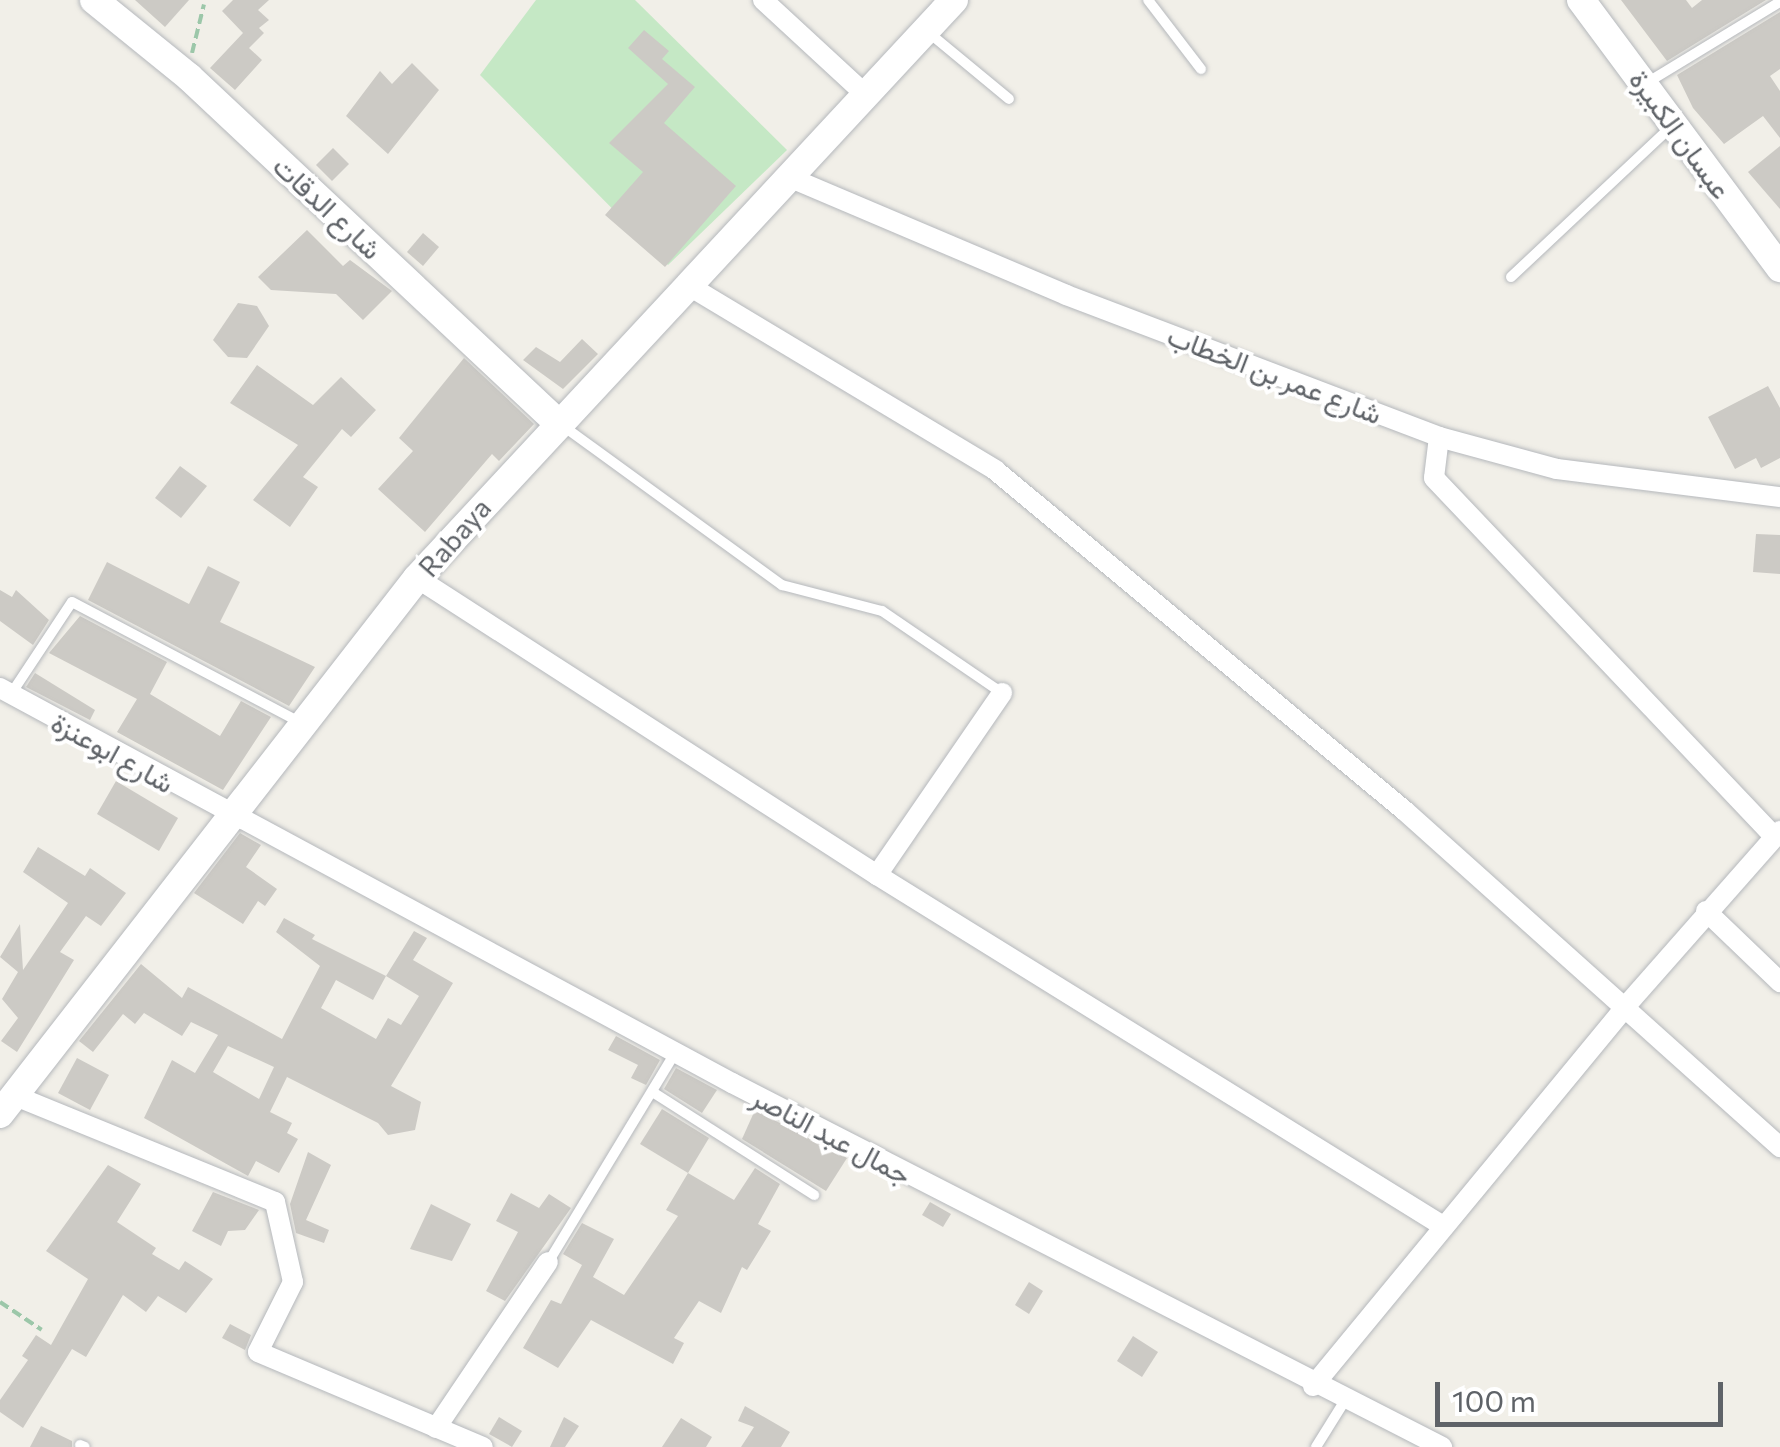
<!DOCTYPE html>
<meta charset="utf-8">
<style>
body{margin:0}
#map{position:relative;width:1780px;height:1447px;overflow:hidden;background:#f1efe8;font-family:Commissioner,Vazirmatn,sans-serif}
div>[style]{position:absolute}
.green>*{inset:0;background:#c5e8c5}
.building>*{inset:0;background:#cccac5}
.path>*{height:4px;margin-top:-2px;transform-origin:0;background:repeating-linear-gradient(90deg,#9cc7a9 0 10px,transparent 0 15px)}
.roads{filter:drop-shadow(0 0 2px #b5b8bc) drop-shadow(0 0 2px #b5b8bc)}
.lane>*{height:10px;margin:-5px;padding:0 5px;transform-origin:5px;border-radius:5px;background:#fff}
.street>*{height:20px;margin:-10px;padding:0 10px;transform-origin:10px;border-radius:10px;background:#fff}
.secondary>*{height:28px;margin:-14px;padding:0 14px;transform-origin:14px;border-radius:14px;background:#fff}
span{translate:-50% -50%;white-space:nowrap;text-align:center;line-height:1.15;-webkit-text-stroke:8px #fff;paint-order:stroke}
.street-label{font-size:28px;color:#5f6368}
.scale{position:absolute;left:1435px;top:1382px;width:288px;height:45px;box-sizing:border-box;border:5px solid #5f6368;border-top:0;padding-left:12px;font-size:30px;line-height:35px;white-space:nowrap;color:#5f6368;-webkit-text-stroke:8px #fff;paint-order:stroke}
</style>
<div id="map">
<div class="green">
<i style="clip-path:polygon(536px 0,635px 0,787px 150px,668px 265px,480px 75px)"></i>
</div>
<div class="building">
<i style="clip-path:polygon(135px 0,189px 0,165px 27px)"></i>
<i style="clip-path:polygon(233px 0,269px 0,258px 10px,269px 20px,259px 28px,264px 33px,249px 48px,262px 60px,235px 90px,210px 68px,243px 33px,222px 11px)"></i>
<i style="clip-path:polygon(1621px 0,1686px 0,1692px 8px,1702px 0,1766px 0,1667px 61px)"></i>
<i style="clip-path:polygon(1780px 12px,1780px 69px,1770px 76px,1780px 91px,1780px 138px,1763px 116px,1724px 144px,1693px 108px,1677px 75px)"></i>
<i style="clip-path:polygon(644px 30px,669px 51px,662px 59px,695px 87px,664px 123px,736px 186px,665px 267px,605px 215px,643px 172px,609px 143px,668px 84px,628px 48px)"></i>
<i style="clip-path:polygon(412px 63px,439px 90px,388px 154px,346px 116px,380px 71px,392px 84px)"></i>
<i style="clip-path:polygon(1780px 146px,1780px 209px,1748px 172px)"></i>
<i style="clip-path:polygon(333px 148px,349px 164px,332px 181px,316px 165px)"></i>
<i style="clip-path:polygon(307px 230px,343px 266px,350px 260px,392px 291px,363px 320px,336px 294px,271px 290px,258px 277px)"></i>
<i style="clip-path:polygon(423px 233px,439px 247px,423px 266px,407px 252px)"></i>
<i style="clip-path:polygon(238px 303px,257px 306px,269px 326px,247px 358px,228px 357px,213px 340px)"></i>
<i style="clip-path:polygon(582px 339px,598px 354px,563px 389px,523px 360px,536px 347px,560px 362px)"></i>
<i style="clip-path:polygon(464px 358px,534px 424px,499px 461px,492px 454px,425px 532px,378px 489px,413px 451px,399px 438px)"></i>
<i style="clip-path:polygon(257px 365px,313px 405px,341px 377px,376px 410px,351px 437px,342px 429px,303px 477px,318px 487px,290px 527px,253px 500px,298px 445px,230px 403px)"></i>
<i style="clip-path:polygon(1768px 386px,1780px 408px,1780px 458px,1761px 468px,1756px 458px,1735px 469px,1708px 417px)"></i>
<i style="clip-path:polygon(180px 466px,207px 486px,181px 518px,155px 498px)"></i>
<i style="clip-path:polygon(1756px 534px,1780px 535px,1780px 574px,1753px 572px)"></i>
<i style="clip-path:polygon(107px 562px,189px 604px,208px 566px,240px 582px,220px 622px,315px 667px,289px 706px,88px 600px)"></i>
<i style="clip-path:polygon(0 590px,12px 597px,16px 590px,49px 620px,33px 645px,0 621px)"></i>
<i style="clip-path:polygon(80px 616px,167px 662px,150px 694px,220px 736px,241px 701px,271px 717px,223px 790px,117px 732px,137px 699px,49px 653px)"></i>
<i style="clip-path:polygon(35px 673px,95px 710px,90px 720px,26px 687px)"></i>
<i style="clip-path:polygon(116px 781px,178px 818px,159px 851px,97px 814px)"></i>
<i style="clip-path:polygon(240px 833px,261px 845px,246px 867px,277px 889px,265px 906px,258px 901px,243px 924px,194px 893px)"></i>
<i style="clip-path:polygon(38px 847px,85px 876px,90px 868px,126px 893px,101px 926px,86px 916px,60px 952px,74px 960px,17px 1052px,1px 1041px,18px 1018px,2px 999px,18px 972px,0 957px,20px 924px,23px 970px,68px 903px,23px 872px)"></i>
<i style="clip-path:polygon(evenodd,284px 918px,315px 935px,312px 939px,386px 976px,373px 1000px,336px 980px,321px 1008px,376px 1039px,388px 1018px,401px 1025px,419px 996px,386px 976px,414px 931px,427px 938px,413px 960px,453px 983px,391px 1086px,421px 1102px,415px 1130px,388px 1135px,378px 1123px,287px 1077px,270px 1112px,292px 1123px,287px 1133px,298px 1139px,279px 1173px,256px 1161px,248px 1176px,144px 1118px,172px 1060px,195px 1073px,218px 1035px,191px 1022px,182px 1036px,144px 1013px,135px 1024px,123px 1014px,93px 1052px,79px 1041px,141px 964px,182px 998px,188px 987px,282px 1039px,320px 966px,276px 932px,284px 918px,228px 1046px,274px 1067px,259px 1099px,213px 1072px,228px 1046px)"></i>
<i style="clip-path:polygon(616px 1036px,660px 1060px,646px 1085px,631px 1078px,638px 1065px,608px 1050px)"></i>
<i style="clip-path:polygon(77px 1058px,109px 1075px,90px 1110px,58px 1093px)"></i>
<i style="clip-path:polygon(676px 1068px,717px 1090px,702px 1113px,664px 1089px)"></i>
<i style="clip-path:polygon(662px 1109px,709px 1138px,688px 1173px,640px 1144px)"></i>
<i style="clip-path:polygon(755px 1110px,847px 1158px,826px 1191px,742px 1139px)"></i>
<i style="clip-path:polygon(308px 1152px,331px 1165px,306px 1220px,329px 1230px,324px 1243px,296px 1233px,290px 1204px)"></i>
<i style="clip-path:polygon(108px 1165px,141px 1184px,117px 1222px,156px 1248px,152px 1254px,179px 1270px,185px 1261px,213px 1279px,186px 1313px,158px 1296px,146px 1312px,123px 1295px,86px 1357px,72px 1349px,23px 1428px,0 1412px,0 1400px,28px 1360px,22px 1356px,36px 1335px,51px 1345px,88px 1279px,46px 1251px)"></i>
<i style="clip-path:polygon(755px 1168px,780px 1184px,758px 1224px,771px 1231px,747px 1270px,742px 1267px,721px 1313px,699px 1301px,674px 1338px,684px 1343px,673px 1364px,591px 1320px,558px 1368px,523px 1348px,551px 1300px,561px 1304px,582px 1265px,563px 1254px,582px 1223px,614px 1239px,593px 1277px,624px 1295px,678px 1216px,666px 1210px,688px 1173px,734px 1200px)"></i>
<i style="clip-path:polygon(213px 1192px,259px 1210px,245px 1230px,228px 1231px,221px 1246px,192px 1231px)"></i>
<i style="clip-path:polygon(511px 1193px,539px 1208px,549px 1194px,571px 1208px,505px 1301px,486px 1291px,518px 1232px,496px 1221px)"></i>
<i style="clip-path:polygon(930px 1202px,951px 1214px,943px 1227px,922px 1215px)"></i>
<i style="clip-path:polygon(431px 1204px,471px 1224px,452px 1261px,410px 1249px)"></i>
<i style="clip-path:polygon(1029px 1282px,1043px 1291px,1029px 1314px,1015px 1305px)"></i>
<i style="clip-path:polygon(230px 1324px,251px 1335px,245px 1350px,222px 1338px)"></i>
<i style="clip-path:polygon(1133px 1336px,1158px 1352px,1142px 1377px,1117px 1361px)"></i>
<i style="clip-path:polygon(745px 1406px,790px 1432px,781px 1447px,741px 1447px,754px 1427px,738px 1421px)"></i>
<i style="clip-path:polygon(499px 1417px,522px 1431px,512px 1447px,489px 1434px)"></i>
<i style="clip-path:polygon(564px 1417px,579px 1426px,565px 1447px,550px 1447px)"></i>
<i style="clip-path:polygon(681px 1418px,712px 1437px,706px 1447px,662px 1447px)"></i>
<i style="clip-path:polygon(41px 1426px,72px 1441px,72px 1447px,30px 1447px)"></i>
</div>
<div class="path">
<i style="left:192px;top:53px;width:50px;rotate:-76.2deg"></i>
<i style="left:0;top:1302px;width:50px;rotate:33.7deg"></i>
</div>
<div class="roads">
<div class="lane">
<i style="left:1148px;top:0;width:87px;rotate:52.5deg"></i>
<i style="left:928px;top:32px;width:105px;rotate:39.6deg"></i>
<i style="left:1645px;top:84px;width:158px;rotate:-31.3deg"></i>
<i style="left:1511px;top:277px;width:219px;rotate:-43.2deg"></i>
<i style="left:563px;top:426px;width:271px;rotate:36deg"></i>
<i style="left:782px;top:585px;width:103px;rotate:14.6deg"></i>
<i style="left:882px;top:611px;width:145px;rotate:34.3deg"></i>
<i style="left:11px;top:694px;width:110px;rotate:-56.5deg"></i>
<i style="left:72px;top:602px;width:258px;rotate:27.8deg"></i>
<i style="left:654px;top:1093px;width:190px;rotate:32.5deg"></i>
<i style="left:549px;top:1261px;width:243px;rotate:-58.8deg"></i>
<i style="left:80px;top:1445px;width:5px;rotate:22deg"></i>
<i style="left:1316px;top:1447px;width:53px;rotate:-58.1deg"></i>
</div>
<div class="street">
<i style="left:763px;top:0;width:139px;rotate:42.7deg"></i>
<i style="left:791px;top:178px;width:299px;rotate:23deg"></i>
<i style="left:1066px;top:295px;width:399px;rotate:20.8deg"></i>
<i style="left:1439px;top:437px;width:122px;rotate:15.2deg"></i>
<i style="left:1557px;top:469px;width:225px;rotate:7.2deg"></i>
<i style="left:686px;top:284px;width:361px;rotate:31deg"></i>
<i style="left:995px;top:470px;width:533px;rotate:39.75deg"></i>
<i style="left:1405px;top:811px;width:504px;rotate:41.86deg"></i>
<i style="left:1439px;top:437px;width:41px;rotate:97deg"></i>
<i style="left:1434px;top:478px;width:494px;rotate:46.5deg"></i>
<i style="left:417px;top:578px;width:548px;rotate:32.85deg"></i>
<i style="left:877px;top:875px;width:666px;rotate:31.8deg"></i>
<i style="left:0;top:688px;width:832px;rotate:28.35deg"></i>
<i style="left:732px;top:1083px;width:798px;rotate:27.14deg"></i>
<i style="left:877px;top:875px;width:221px;rotate:-55.5deg"></i>
<i style="left:1706px;top:911px;width:103px;rotate:43.8deg"></i>
<i style="left:13px;top:1095px;width:283px;rotate:22.2deg"></i>
<i style="left:275px;top:1202px;width:82px;rotate:77.3deg"></i>
<i style="left:293px;top:1282px;width:78px;rotate:116.6deg"></i>
<i style="left:258px;top:1352px;width:244px;rotate:22.9deg"></i>
<i style="left:1313px;top:1386px;width:491px;rotate:-50.5deg"></i>
<i style="left:1625px;top:1007px;width:235px;rotate:-48.6deg"></i>
<i style="left:436px;top:1428px;width:200px;rotate:-56deg"></i>
</div>
<div class="secondary">
<i style="left:94px;top:0;width:122px;rotate:39deg"></i>
<i style="left:189px;top:77px;width:503px;rotate:43.15deg"></i>
<i style="left:1581px;top:0;width:334px;rotate:53.4deg"></i>
<i style="left:0;top:1114px;width:679px;rotate:-52.12deg"></i>
<i style="left:417px;top:578px;width:789px;rotate:-47.11deg"></i>
</div>
</div>
<div class="street-label">
<span style="left:1681px;top:134px;rotate:54deg">عبسان الكبيرة</span>
<span style="left:328px;top:207px;rotate:43deg">شارع الدقات</span>
<span style="left:1275px;top:374px;rotate:21deg">شارع عمر بن الخطاب</span>
<span style="left:454px;top:537px;rotate:-49deg">Rabaya</span>
<span style="left:113px;top:752px;rotate:29deg">شارع ابوعنزة</span>
<span style="left:832px;top:1135px;rotate:28deg">جمال عبد الناصر</span>
</div>
<div class="scale">100 m</div>
</div>
